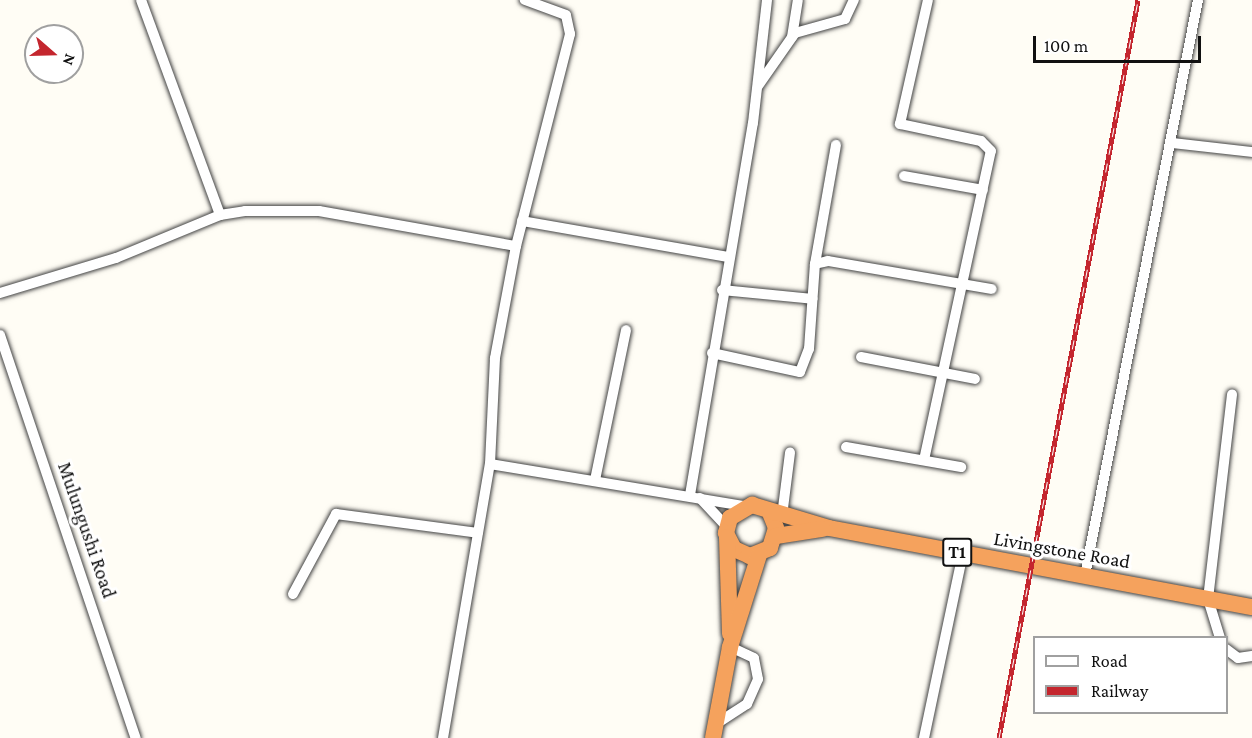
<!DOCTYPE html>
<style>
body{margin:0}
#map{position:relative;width:1252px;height:738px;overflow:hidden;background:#fffdf5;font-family:"Crimson Pro",serif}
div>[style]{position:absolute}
.roads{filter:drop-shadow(0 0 2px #444) drop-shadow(0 0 2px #444)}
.minor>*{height:10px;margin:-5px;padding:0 5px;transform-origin:5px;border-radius:5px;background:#fff}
.highway>*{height:16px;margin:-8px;padding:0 8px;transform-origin:8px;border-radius:8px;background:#f5a25d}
.rail>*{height:5px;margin-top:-2.5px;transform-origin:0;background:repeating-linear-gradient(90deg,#fff 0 9px,#c4262e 0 18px);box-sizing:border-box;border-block:2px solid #c4262e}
span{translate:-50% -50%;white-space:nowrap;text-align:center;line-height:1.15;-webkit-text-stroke:6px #fff;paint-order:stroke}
.shield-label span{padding:2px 4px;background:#fff;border:2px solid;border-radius:4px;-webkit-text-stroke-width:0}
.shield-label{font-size:18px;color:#111;font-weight:700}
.street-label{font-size:20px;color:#111}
.legend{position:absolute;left:1033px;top:636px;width:195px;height:78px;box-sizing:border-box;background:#fff;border:2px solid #a0a0a0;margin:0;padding:8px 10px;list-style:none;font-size:18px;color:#111}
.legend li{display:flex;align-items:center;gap:12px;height:30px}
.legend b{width:30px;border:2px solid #a0a0a0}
.north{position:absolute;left:24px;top:24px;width:60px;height:60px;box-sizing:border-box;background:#fff;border:2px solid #a0a0a0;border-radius:50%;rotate:110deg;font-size:16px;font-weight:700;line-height:24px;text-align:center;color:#111}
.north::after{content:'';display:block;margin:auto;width:21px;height:27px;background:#c4262e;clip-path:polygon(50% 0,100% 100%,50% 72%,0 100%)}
.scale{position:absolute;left:1033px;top:36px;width:168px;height:27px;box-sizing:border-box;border:3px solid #111;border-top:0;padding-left:8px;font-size:18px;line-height:21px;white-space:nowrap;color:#111;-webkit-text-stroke:4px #fff;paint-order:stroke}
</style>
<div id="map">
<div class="roads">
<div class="minor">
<i style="left:141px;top:0;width:229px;rotate:69.8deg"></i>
<i style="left:792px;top:37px;width:37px;rotate:-81deg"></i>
<i style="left:758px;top:86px;width:65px;rotate:-55.1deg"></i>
<i style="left:795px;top:33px;width:52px;rotate:-15.6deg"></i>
<i style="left:845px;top:19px;width:21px;rotate:-65deg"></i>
<i style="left:1173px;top:143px;width:80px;rotate:6.5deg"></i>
<i style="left:904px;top:176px;width:80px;rotate:10deg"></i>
<i style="left:522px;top:221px;width:210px;rotate:9.9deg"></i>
<i style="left:815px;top:264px;width:121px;rotate:-80deg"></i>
<i style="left:722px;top:290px;width:91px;rotate:5.6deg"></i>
<i style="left:0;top:293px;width:121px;rotate:-16.8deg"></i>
<i style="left:116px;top:258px;width:113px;rotate:-22.5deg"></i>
<i style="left:220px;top:215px;width:25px;rotate:-9deg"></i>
<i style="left:245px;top:211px;width:74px"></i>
<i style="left:319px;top:211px;width:200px;rotate:10.1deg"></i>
<i style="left:0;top:335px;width:425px;rotate:71.4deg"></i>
<i style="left:712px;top:353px;width:90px;rotate:12.2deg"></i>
<i style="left:800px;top:372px;width:25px;rotate:-69deg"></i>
<i style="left:809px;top:349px;width:85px;rotate:-86deg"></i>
<i style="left:815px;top:264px;width:13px;rotate:-13deg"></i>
<i style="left:828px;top:261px;width:166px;rotate:9.7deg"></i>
<i style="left:861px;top:357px;width:116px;rotate:10.9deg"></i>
<i style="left:846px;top:447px;width:117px;rotate:9.9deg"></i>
<i style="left:924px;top:460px;width:316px;rotate:-77.8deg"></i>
<i style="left:991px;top:151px;width:14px;rotate:-135deg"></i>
<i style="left:981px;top:141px;width:83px;rotate:-168.1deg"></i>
<i style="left:900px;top:124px;width:127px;rotate:-77.3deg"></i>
<i style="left:490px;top:464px;width:258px;rotate:9.4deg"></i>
<i style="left:595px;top:480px;width:153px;rotate:-78.3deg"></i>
<i style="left:690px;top:495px;width:377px;rotate:-80.4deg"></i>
<i style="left:753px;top:123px;width:124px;rotate:-83.5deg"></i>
<i style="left:700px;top:498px;width:40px;rotate:47deg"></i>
<i style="left:782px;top:516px;width:64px;rotate:-82.8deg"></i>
<i style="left:1085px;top:575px;width:586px;rotate:-78.88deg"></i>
<i style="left:293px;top:594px;width:91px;rotate:-61.7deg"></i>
<i style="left:336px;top:514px;width:143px;rotate:7.6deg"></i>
<i style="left:1220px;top:638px;width:41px;rotate:-107.1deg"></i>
<i style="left:1208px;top:599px;width:206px;rotate:-83.3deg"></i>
<i style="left:1226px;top:649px;width:15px;rotate:37deg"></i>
<i style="left:1238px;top:658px;width:14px;rotate:-8deg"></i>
<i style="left:716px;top:724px;width:37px;rotate:-33deg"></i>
<i style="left:747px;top:704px;width:27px;rotate:-66deg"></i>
<i style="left:758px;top:679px;width:21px;rotate:-101deg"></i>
<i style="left:754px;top:658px;width:26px;rotate:-155deg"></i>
<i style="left:443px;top:738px;width:278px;rotate:-80.3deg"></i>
<i style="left:490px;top:464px;width:106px;rotate:-87.3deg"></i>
<i style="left:495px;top:358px;width:114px;rotate:-79.4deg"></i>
<i style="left:516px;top:246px;width:219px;rotate:-75.7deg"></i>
<i style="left:570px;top:34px;width:19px;rotate:-102deg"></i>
<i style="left:566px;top:15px;width:44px;rotate:-159.9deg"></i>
<i style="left:924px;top:738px;width:189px;rotate:-78.1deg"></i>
</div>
<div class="highway">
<i style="left:770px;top:513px;width:16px;rotate:68deg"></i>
<i style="left:776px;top:528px;width:21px;rotate:107deg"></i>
<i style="left:770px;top:548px;width:22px;rotate:158deg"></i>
<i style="left:750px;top:556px;width:17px;rotate:-156deg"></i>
<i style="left:734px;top:549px;width:18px;rotate:-117deg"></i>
<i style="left:726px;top:533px;width:16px;rotate:-75deg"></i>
<i style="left:730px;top:518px;width:26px;rotate:-31deg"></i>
<i style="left:752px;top:505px;width:80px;rotate:16.6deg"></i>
<i style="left:829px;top:528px;width:430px;rotate:10.6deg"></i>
<i style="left:776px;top:536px;width:47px;rotate:-8.7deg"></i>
<i style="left:727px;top:537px;width:97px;rotate:88.2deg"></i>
<i style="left:713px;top:738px;width:93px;rotate:-79.4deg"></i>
<i style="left:730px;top:647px;width:96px;rotate:-72.5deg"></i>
</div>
</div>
<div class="rail">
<i style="left:999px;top:738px;width:751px;rotate:-79.33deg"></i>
</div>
<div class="shield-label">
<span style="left:957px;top:552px">T1</span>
</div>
<div class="street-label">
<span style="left:87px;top:530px;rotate:71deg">Mulungushi Road</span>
<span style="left:1062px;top:550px;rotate:10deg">Livingstone Road</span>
</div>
<ul class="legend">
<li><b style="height:8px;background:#fff"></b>Road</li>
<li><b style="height:8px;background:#c4262e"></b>Railway</li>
</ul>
<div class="north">N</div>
<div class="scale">100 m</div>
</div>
